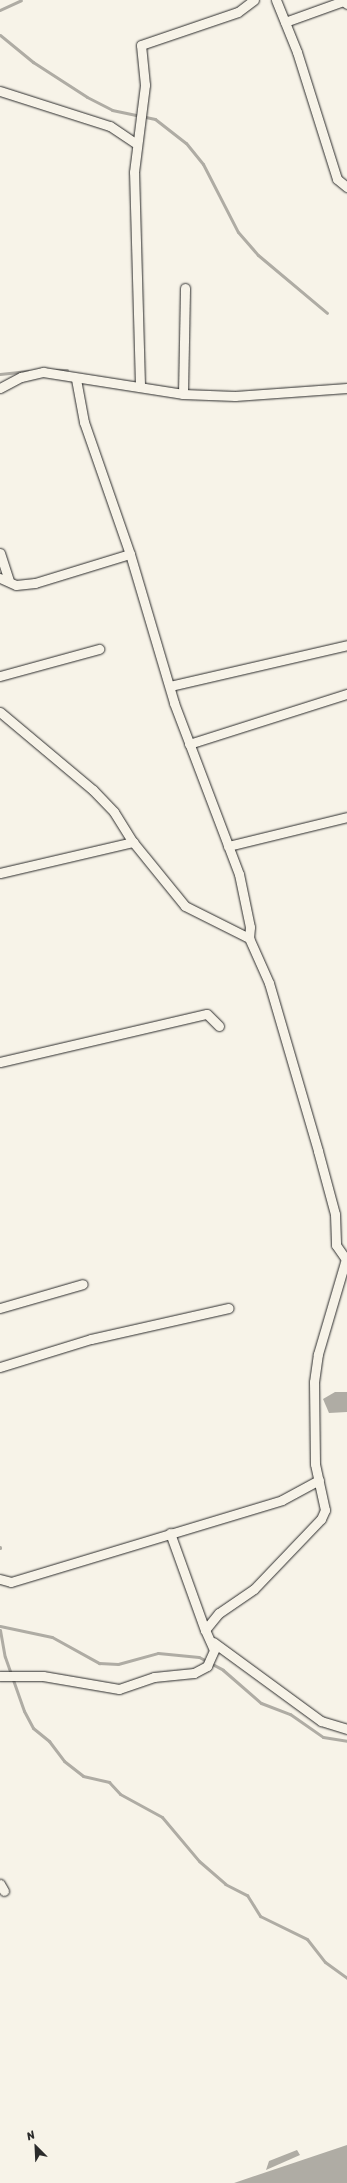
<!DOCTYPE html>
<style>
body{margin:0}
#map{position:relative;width:347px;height:2183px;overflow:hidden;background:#f7f3e8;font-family:Sriracha,sans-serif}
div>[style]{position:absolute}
.water>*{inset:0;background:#afaca4}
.stream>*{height:3px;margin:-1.5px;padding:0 1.5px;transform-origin:1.5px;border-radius:1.5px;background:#afaca4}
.roads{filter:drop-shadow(0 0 1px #2b2b2b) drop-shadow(0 0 1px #2b2b2b)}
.minor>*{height:9px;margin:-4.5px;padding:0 4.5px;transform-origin:4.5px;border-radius:4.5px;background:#f7f3e8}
span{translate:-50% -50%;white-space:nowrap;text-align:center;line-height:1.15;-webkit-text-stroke:3px #f7f3e8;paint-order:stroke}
.north{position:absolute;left:16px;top:2127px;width:40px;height:40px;-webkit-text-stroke:3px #f7f3e8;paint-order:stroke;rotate:336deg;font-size:11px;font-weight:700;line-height:16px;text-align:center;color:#2b2b2b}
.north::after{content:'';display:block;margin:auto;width:14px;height:18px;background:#2b2b2b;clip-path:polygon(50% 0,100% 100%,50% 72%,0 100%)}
</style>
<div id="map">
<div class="water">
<i style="clip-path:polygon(335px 1392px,347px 1392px,347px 1412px,329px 1413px,323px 1399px)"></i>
<i style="clip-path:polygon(347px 2145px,347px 2183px,234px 2183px)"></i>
<i style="clip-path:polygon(297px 2150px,300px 2155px,266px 2170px,269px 2161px)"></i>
</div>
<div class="stream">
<i style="left:0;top:10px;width:23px;rotate:-25deg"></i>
<i style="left:0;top:35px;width:43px;rotate:39.3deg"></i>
<i style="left:33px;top:62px;width:64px;rotate:32.9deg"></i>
<i style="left:87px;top:97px;width:28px;rotate:27deg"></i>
<i style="left:112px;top:110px;width:44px;rotate:11.8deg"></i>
<i style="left:155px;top:119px;width:39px;rotate:38deg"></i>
<i style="left:186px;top:143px;width:27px;rotate:51deg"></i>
<i style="left:203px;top:164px;width:76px;rotate:62.8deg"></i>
<i style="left:238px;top:232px;width:30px;rotate:49deg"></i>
<i style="left:258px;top:255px;width:90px;rotate:40deg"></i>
<i style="left:56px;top:370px;width:11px"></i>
<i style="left:0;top:374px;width:28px;rotate:-6deg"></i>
<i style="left:0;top:1547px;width:1px;rotate:90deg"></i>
<i style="left:0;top:1626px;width:53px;rotate:11.9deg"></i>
<i style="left:52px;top:1637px;width:54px;rotate:29deg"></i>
<i style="left:99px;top:1663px;width:19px;rotate:3deg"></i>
<i style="left:118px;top:1664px;width:41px;rotate:-15.4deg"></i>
<i style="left:158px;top:1653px;width:41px;rotate:5.6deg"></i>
<i style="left:199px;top:1657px;width:27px;rotate:28deg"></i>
<i style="left:223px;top:1670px;width:50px;rotate:41deg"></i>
<i style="left:261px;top:1703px;width:31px;rotate:21deg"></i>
<i style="left:290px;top:1714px;width:40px;rotate:34.9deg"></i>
<i style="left:323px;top:1737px;width:24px;rotate:9deg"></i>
<i style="left:0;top:1630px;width:27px;rotate:80deg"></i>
<i style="left:5px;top:1657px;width:57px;rotate:70.6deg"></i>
<i style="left:24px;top:1711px;width:19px;rotate:62deg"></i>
<i style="left:33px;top:1728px;width:21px;rotate:39deg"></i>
<i style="left:49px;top:1741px;width:25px;rotate:53deg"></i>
<i style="left:64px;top:1761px;width:24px;rotate:38deg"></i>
<i style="left:83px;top:1776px;width:27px;rotate:13deg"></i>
<i style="left:109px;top:1782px;width:16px;rotate:47deg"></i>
<i style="left:120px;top:1794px;width:48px;rotate:28.7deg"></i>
<i style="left:162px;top:1817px;width:57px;rotate:49.9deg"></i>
<i style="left:199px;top:1861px;width:35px;rotate:41deg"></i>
<i style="left:225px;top:1884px;width:25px;rotate:27deg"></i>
<i style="left:247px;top:1895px;width:25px;rotate:58deg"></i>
<i style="left:260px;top:1916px;width:52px;rotate:26.1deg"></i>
<i style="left:307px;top:1939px;width:29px;rotate:52deg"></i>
<i style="left:325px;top:1962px;width:27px;rotate:36deg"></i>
</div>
<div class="roads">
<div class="minor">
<i style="left:276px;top:0;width:56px;rotate:68deg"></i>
<i style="left:297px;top:52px;width:133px;rotate:72.5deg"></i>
<i style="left:337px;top:179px;width:13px;rotate:39deg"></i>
<i style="left:285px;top:22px;width:62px;rotate:-19.9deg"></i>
<i style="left:343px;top:1px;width:5px;rotate:37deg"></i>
<i style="left:0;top:91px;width:115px;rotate:17.7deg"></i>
<i style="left:110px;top:126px;width:32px;rotate:34deg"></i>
<i style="left:76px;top:379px;width:44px;rotate:79.5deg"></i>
<i style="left:84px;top:422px;width:140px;rotate:70.8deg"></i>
<i style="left:130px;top:554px;width:155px;rotate:73.5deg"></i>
<i style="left:174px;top:703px;width:183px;rotate:69.2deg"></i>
<i style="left:239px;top:874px;width:54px;rotate:78.3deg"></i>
<i style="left:250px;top:927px;width:11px;rotate:95deg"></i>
<i style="left:140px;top:385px;width:213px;rotate:-91.6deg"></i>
<i style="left:134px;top:172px;width:88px;rotate:-82.8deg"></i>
<i style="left:145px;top:85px;width:40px;rotate:-95.7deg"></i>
<i style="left:141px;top:45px;width:102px;rotate:-18.8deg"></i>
<i style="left:238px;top:12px;width:20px;rotate:-37deg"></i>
<i style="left:0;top:388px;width:24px;rotate:-28deg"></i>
<i style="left:21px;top:377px;width:23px;rotate:-13deg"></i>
<i style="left:43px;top:372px;width:142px;rotate:8.9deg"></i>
<i style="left:183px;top:394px;width:52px;rotate:2.2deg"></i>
<i style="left:235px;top:396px;width:112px;rotate:-4.1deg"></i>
<i style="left:183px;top:394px;width:106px;rotate:-88.9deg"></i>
<i style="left:0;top:553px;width:28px;rotate:72deg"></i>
<i style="left:0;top:578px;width:17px;rotate:24deg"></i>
<i style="left:16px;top:585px;width:19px;rotate:-6deg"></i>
<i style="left:35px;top:583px;width:99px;rotate:-17deg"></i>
<i style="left:0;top:676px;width:103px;rotate:-15.3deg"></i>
<i style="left:170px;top:686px;width:182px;rotate:-13deg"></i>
<i style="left:0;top:712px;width:121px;rotate:40deg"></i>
<i style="left:93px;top:790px;width:30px;rotate:46deg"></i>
<i style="left:114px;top:812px;width:36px;rotate:58deg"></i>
<i style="left:189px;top:744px;width:166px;rotate:-17.6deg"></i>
<i style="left:228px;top:846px;width:122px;rotate:-13.7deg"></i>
<i style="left:0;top:873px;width:137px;rotate:-13.1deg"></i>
<i style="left:133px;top:842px;width:82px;rotate:50.9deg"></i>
<i style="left:185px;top:906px;width:72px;rotate:26.6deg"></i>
<i style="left:249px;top:938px;width:49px;rotate:66deg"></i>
<i style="left:269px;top:983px;width:175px;rotate:73.7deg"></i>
<i style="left:318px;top:1151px;width:65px;rotate:74.9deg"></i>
<i style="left:335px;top:1214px;width:31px;rotate:88deg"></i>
<i style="left:336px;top:1245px;width:19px;rotate:55deg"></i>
<i style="left:0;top:1062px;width:212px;rotate:-13.1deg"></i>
<i style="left:207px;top:1014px;width:17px;rotate:45deg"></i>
<i style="left:0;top:1308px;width:86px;rotate:-16.1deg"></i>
<i style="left:0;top:1367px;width:95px;rotate:-17.1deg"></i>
<i style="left:91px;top:1339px;width:141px;rotate:-12.7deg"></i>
<i style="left:170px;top:1533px;width:103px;rotate:70.2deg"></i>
<i style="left:0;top:1579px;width:11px;rotate:15deg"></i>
<i style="left:11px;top:1582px;width:283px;rotate:-16.8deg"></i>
<i style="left:282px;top:1500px;width:42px;rotate:-28.4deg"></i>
<i style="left:213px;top:1642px;width:134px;rotate:36.2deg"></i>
<i style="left:321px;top:1721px;width:27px;rotate:17deg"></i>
<i style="left:0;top:1676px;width:43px"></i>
<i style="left:43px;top:1676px;width:77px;rotate:9.7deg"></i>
<i style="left:119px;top:1689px;width:37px;rotate:-19deg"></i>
<i style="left:154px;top:1677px;width:40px;rotate:-5.7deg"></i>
<i style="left:194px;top:1673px;width:15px;rotate:-28deg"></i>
<i style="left:207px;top:1666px;width:17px;rotate:-66deg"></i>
<i style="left:214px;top:1650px;width:22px;rotate:-114deg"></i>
<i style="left:205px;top:1630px;width:22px;rotate:-51deg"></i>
<i style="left:219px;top:1613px;width:42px;rotate:-34.4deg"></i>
<i style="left:254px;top:1589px;width:97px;rotate:-46.3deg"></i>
<i style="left:321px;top:1519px;width:10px;rotate:-66deg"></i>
<i style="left:325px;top:1510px;width:47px;rotate:-102.3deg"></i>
<i style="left:315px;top:1464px;width:82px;rotate:-90.7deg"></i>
<i style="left:314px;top:1382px;width:28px;rotate:-82deg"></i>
<i style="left:318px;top:1354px;width:96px;rotate:-73.6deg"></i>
<i style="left:0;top:1884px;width:8px;rotate:60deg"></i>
</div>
</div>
<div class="north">N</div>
</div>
